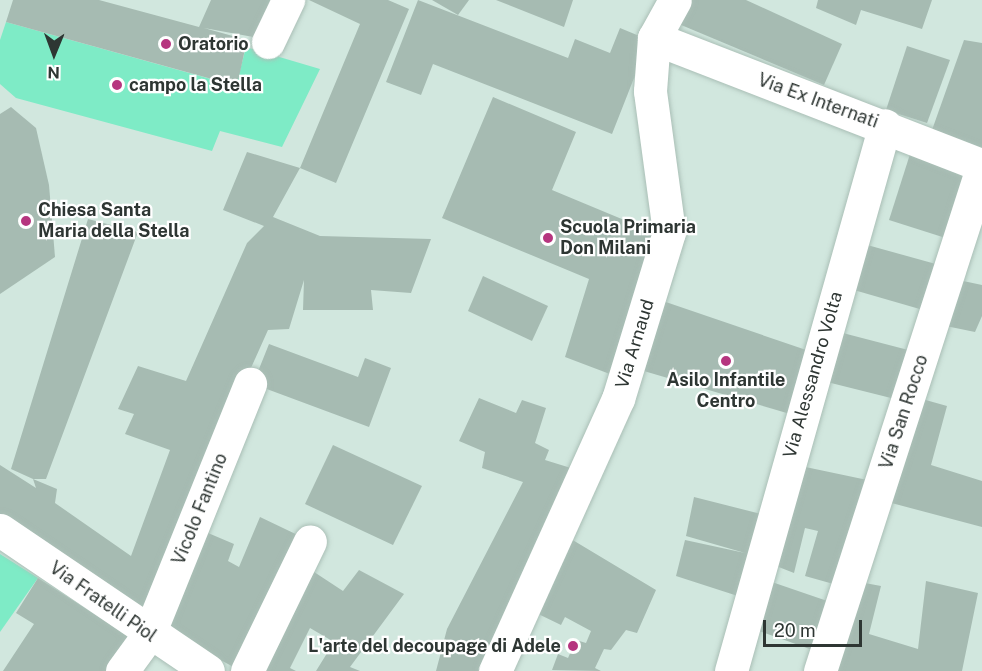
<!DOCTYPE html>
<style>
body{margin:0}
#map{position:relative;width:982px;height:671px;overflow:hidden;background:#d1e7de;font-family:"Public Sans",sans-serif}
div>[style]{position:absolute}
.green>*{inset:0;background:#7eebc6}
.building>*{inset:0;background:#a6bbb2}
.roads{filter:drop-shadow(0 0 2px #aabfb6) drop-shadow(0 0 2px #aabfb6)}
.street>*{height:33px;margin:-16.5px;padding:0 16.5px;transform-origin:16.5px;border-radius:16.5px;background:#fff}
.dots>*{width:16px;height:16px;translate:-50% -50%;box-sizing:border-box;border:3px solid #fff;border-radius:50%}
span{translate:-50% -50%;white-space:nowrap;text-align:center;line-height:1.15;-webkit-text-stroke:4.5px #fff;paint-order:stroke}
.poi-label{font-size:18px;color:#2e3633;font-weight:700}
.left{translate:0 -50%;text-align:left}
.right{translate:-100% -50%;text-align:right}
.street-label{font-size:18px;color:#2e3633}
.north{position:absolute;left:24px;top:24px;width:60px;height:60px;-webkit-text-stroke:4px #fff;paint-order:stroke;rotate:181deg;font-size:16px;font-weight:700;line-height:24px;text-align:center;color:#2e3633}
.north::after{content:'';display:block;margin:auto;width:21px;height:27px;background:#2e3633;clip-path:polygon(50% 0,100% 100%,50% 72%,0 100%)}
.scale{position:absolute;left:763px;top:620px;width:99px;height:27px;box-sizing:border-box;border:3px solid #2e3633;border-top:0;padding-left:8px;font-size:18px;line-height:21px;white-space:nowrap;color:#2e3633;-webkit-text-stroke:4px #fff;paint-order:stroke}
</style>
<div id="map">
<div class="green">
<i style="clip-path:polygon(6px 22px,236px 86px,246px 47px,320px 69px,282px 147px,220px 131px,212px 151px,16px 98px,0 84px,0 40px)"></i>
<i style="clip-path:polygon(0 554px,38px 578px,0 632px)"></i>
</div>
<div class="building">
<i style="clip-path:polygon(13px 0,99px 0,199px 27px,211px 0,282px 0,264px 39px,204px 28px,247px 40px,237px 86px,6px 22px)"></i>
<i style="clip-path:polygon(309px 0,388px 0,409px 9px,336px 183px,300px 168px,360px 24px)"></i>
<i style="clip-path:polygon(418px 0,568px 58px,575px 39px,610px 53px,620px 28px,649px 40px,612px 134px,433px 64px,421px 95px,386px 82px)"></i>
<i style="clip-path:polygon(432px 0,469px 0,458px 15px)"></i>
<i style="clip-path:polygon(496px 0,573px 0,564px 27px)"></i>
<i style="clip-path:polygon(686px 0,746px 0,842px 44px,824px 85px,674px 22px)"></i>
<i style="clip-path:polygon(818px 0,932px 0,922px 29px,861px 10px,856px 25px,816px 8px)"></i>
<i style="clip-path:polygon(964px 40px,982px 43px,982px 149px,932px 130px)"></i>
<i style="clip-path:polygon(907px 46px,950px 60px,927px 123px,886px 110px)"></i>
<i style="clip-path:polygon(493px 97px,576px 132px,552px 190px,665px 237px,623px 379px,565px 357px,589px 279px,442px 218px)"></i>
<i style="clip-path:polygon(11px 107px,36px 128px,49px 185px,55px 257px,0 294px,0 114px)"></i>
<i style="clip-path:polygon(911px 151px,977px 172px,955px 241px,889px 220px)"></i>
<i style="clip-path:polygon(247px 152px,300px 168px,273px 217px,320px 236px,431px 239px,411px 293px,371px 290px,373px 310px,303px 310px,304px 280px,289px 329px,268px 330px,141px 613px,0 516px,0 465px,36px 488px,33px 479px,11px 469px,88px 219px,138px 232px,46px 479px,33px 479px,57px 489px,55px 503px,131px 556px,170px 450px,125px 434px,134px 414px,118px 409px,138px 366px,186px 381px,247px 243px,264px 226px,223px 210px)"></i>
<i style="clip-path:polygon(860px 243px,943px 266px,930px 312px,847px 288px)"></i>
<i style="clip-path:polygon(483px 276px,548px 306px,532px 341px,468px 311px)"></i>
<i style="clip-path:polygon(949px 278px,982px 285px,982px 316px,975px 332px,941px 325px)"></i>
<i style="clip-path:polygon(657px 299px,815px 353px,797px 416px,637px 369px)"></i>
<i style="clip-path:polygon(839px 332px,912px 351px,903px 401px,827px 382px)"></i>
<i style="clip-path:polygon(269px 344px,358px 377px,365px 358px,391px 368px,369px 427px,253px 384px)"></i>
<i style="clip-path:polygon(915px 397px,947px 406px,931px 465px,982px 481px,982px 527px,884px 501px)"></i>
<i style="clip-path:polygon(479px 398px,516px 413px,522px 400px,546px 408px,535px 443px,549px 450px,545px 460px,574px 469px,483px 671px,436px 671px,447px 629px,523px 482px,482px 468px,485px 452px,459px 441px)"></i>
<i style="clip-path:polygon(333px 445px,422px 486px,393px 545px,305px 504px)"></i>
<i style="clip-path:polygon(796px 465px,872px 481px,837px 585px,805px 576px,818px 531px,805px 528px,794px 573px,771px 564px)"></i>
<i style="clip-path:polygon(694px 497px,765px 515px,744px 598px,676px 576px,685px 540px,745px 553px,686px 536px)"></i>
<i style="clip-path:polygon(260px 517px,306px 539px,241px 671px,161px 628px,201px 530px,234px 544px,228px 561px,239px 567px)"></i>
<i style="clip-path:polygon(566px 536px,656px 590px,637px 633px,626px 630px,611px 650px,604px 649px,595px 668px,601px 671px,552px 670px,558px 654px,568px 658px,576px 640px,586px 643px,591px 631px,565px 617px,561px 625px,528px 609px)"></i>
<i style="clip-path:polygon(308px 568px,343px 591px,359px 570px,404px 594px,350px 667px,360px 671px,316px 671px,334px 642px,310px 628px,290px 668px,296px 671px,251px 671px)"></i>
<i style="clip-path:polygon(38px 578px,133px 639px,113px 671px,3px 671px,34px 624px,16px 613px)"></i>
<i style="clip-path:polygon(766px 580px,836px 604px,821px 653px,751px 628px)"></i>
<i style="clip-path:polygon(854px 581px,881px 586px,869px 634px,918px 649px,926px 581px,978px 593px,962px 671px,829px 671px)"></i>
</div>
<div class="roads">
<div class="street">
<i style="left:654px;top:38px;width:352px;rotate:21.2deg"></i>
<i style="left:268px;top:42px;width:47px;rotate:-64.5deg"></i>
<i style="left:0;top:530px;width:251px;rotate:34.1deg"></i>
<i style="left:122px;top:671px;width:46px;rotate:-53.9deg"></i>
<i style="left:149px;top:634px;width:270px;rotate:-68deg"></i>
<i style="left:247px;top:671px;width:144px;rotate:-64.1deg"></i>
<i style="left:495px;top:671px;width:299px;rotate:-65.7deg"></i>
<i style="left:618px;top:399px;width:175px;rotate:-73deg"></i>
<i style="left:669px;top:232px;width:142px;rotate:-97.7deg"></i>
<i style="left:650px;top:91px;width:53px;rotate:-85.7deg"></i>
<i style="left:654px;top:38px;width:43px;rotate:-61.1deg"></i>
<i style="left:731px;top:671px;width:567px;rotate:-74.25deg"></i>
<i style="left:820px;top:671px;width:528px;rotate:-72.15deg"></i>
</div>
</div>
<div class="dots">
<i style="left:166px;top:44px;background:#b6357f"></i>
<i style="left:117px;top:85px;background:#b6357f"></i>
<i style="left:26px;top:221px;background:#b6357f"></i>
<i style="left:548px;top:238px;background:#b6357f"></i>
<i style="left:726px;top:361px;background:#b6357f"></i>
<i style="left:573px;top:646px;background:#b6357f"></i>
</div>
<div class="poi-label">
<span class="left" style="left:178px;top:44px">Oratorio</span>
<span class="left" style="left:129px;top:85px">campo la Stella</span>
<span class="left" style="left:38px;top:221px">Chiesa Santa<br>Maria della Stella</span>
<span class="left" style="left:560px;top:238px">Scuola Primaria<br>Don Milani</span>
<span style="left:726px;top:391px">Asilo Infantile<br>Centro</span>
<span class="right" style="left:561px;top:646px">L'arte del decoupage di Adele</span>
</div>
<div class="street-label">
<span style="left:818px;top:101px;rotate:20deg">Via Ex Internati</span>
<span style="left:635px;top:344px;rotate:-73deg">Via Arnaud</span>
<span style="left:813px;top:375px;rotate:-74deg">Via Alessandro Volta</span>
<span style="left:904px;top:412px;rotate:-72deg">Via San Rocco</span>
<span style="left:200px;top:509px;rotate:-68deg">Vicolo Fantino</span>
<span style="left:103px;top:602px;rotate:35deg">Via Fratelli Piol</span>
</div>
<div class="north">N</div>
<div class="scale">20 m</div>
</div>
